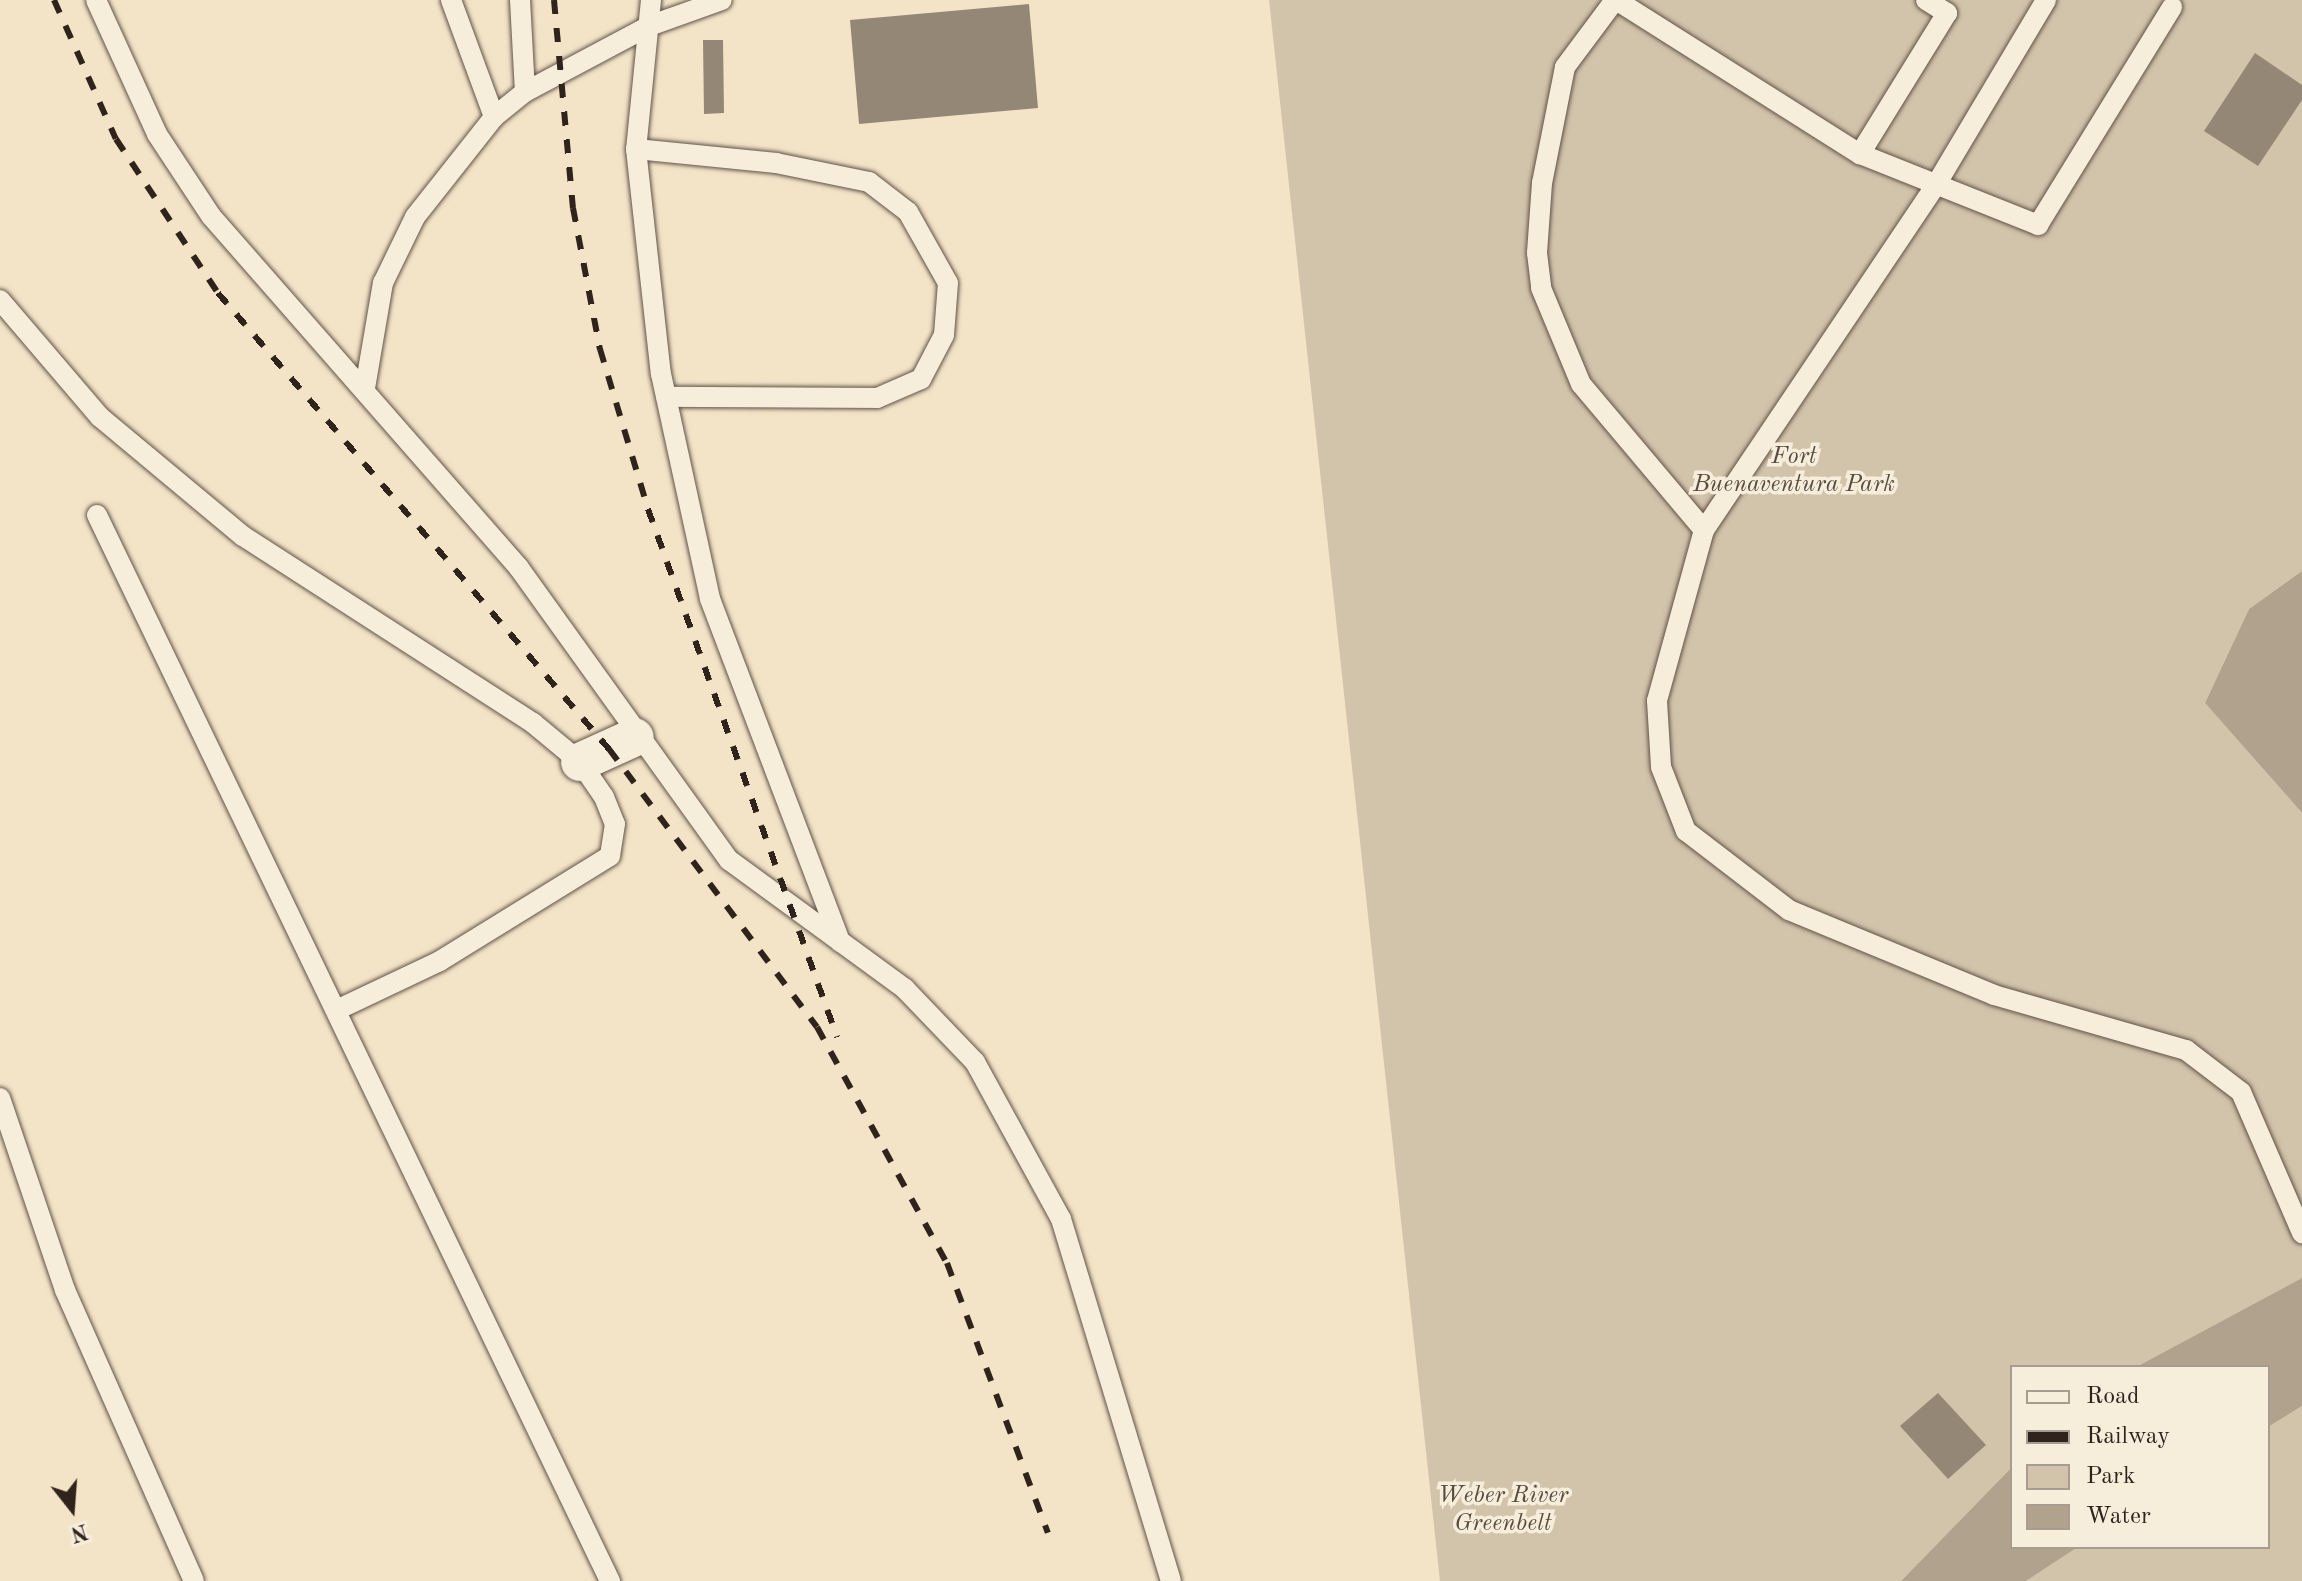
<!DOCTYPE html>
<style>
body{margin:0}
#map{position:relative;width:2302px;height:1581px;overflow:hidden;background:#f3e4c8;font-family:"Old Standard TT",serif}
div>[style]{position:absolute}
.green>*{inset:0;background:#d2c3ab}
.water>*{inset:0;background:#b1a28e}
.building>*{inset:0;background:#958775}
.roads{filter:drop-shadow(0 0 2px #615347) drop-shadow(0 0 2px #615347)}
.service>*{height:20px;margin:-10px;padding:0 10px;transform-origin:10px;border-radius:10px;background:#f7eddb}
.minor>*{height:38px;margin:-19px;padding:0 19px;transform-origin:19px;border-radius:19px;background:#f7eddb}
.rail>*{height:6px;margin-top:-3px;transform-origin:0;background:repeating-linear-gradient(90deg,#30231c 0 14px,transparent 0 28px)}
span{translate:-50% -50%;white-space:nowrap;text-align:center;line-height:1.15;-webkit-text-stroke:7px #f7eddb;paint-order:stroke}
.park-label{font-size:24px;color:#584b40;font-style:italic}
.legend{position:absolute;left:2010px;top:1365px;width:260px;height:184px;box-sizing:border-box;background:#f7eddb;border:2px solid #a79c8f;margin:0;padding:10px 14px;list-style:none;font-size:24px;color:#30231c}
.legend li{display:flex;align-items:center;gap:16px;height:40px}
.legend b{width:40px;border:2px solid #a79c8f}
.north{position:absolute;left:32px;top:1469px;width:80px;height:80px;-webkit-text-stroke:6px #f7eddb;paint-order:stroke;rotate:163deg;font-size:22px;font-weight:700;line-height:32px;text-align:center;color:#30231c}
.north::after{content:'';display:block;margin:auto;width:28px;height:36px;background:#30231c;clip-path:polygon(50% 0,100% 100%,50% 72%,0 100%)}
</style>
<div id="map">
<div class="green">
<i style="clip-path:polygon(1269px 0,2302px 0,2302px 571px,2249px 609px,2205px 703px,2302px 813px,2302px 1278px,2136px 1367px,2012px 1367px,2012px 1467px,1901px 1581px,1440px 1581px)"></i>
<i style="clip-path:polygon(2302px 1406px,2302px 1581px,2026px 1581px,2078px 1547px,2268px 1547px,2268px 1427px)"></i>
</div>
<div class="water">
<i style="clip-path:polygon(2302px 571px,2302px 813px,2205px 703px,2249px 609px)"></i>
<i style="clip-path:polygon(2302px 1278px,2302px 1406px,2268px 1427px,2268px 1367px,2136px 1367px)"></i>
<i style="clip-path:polygon(2012px 1467px,2012px 1547px,2078px 1547px,2026px 1581px,1901px 1581px)"></i>
</div>
<div class="building">
<i style="clip-path:polygon(1029px 4px,1038px 108px,859px 124px,850px 20px)"></i>
<i style="clip-path:polygon(703px 40px,723px 40px,724px 113px,704px 114px)"></i>
<i style="clip-path:polygon(2255px 53px,2302px 85px,2302px 100px,2258px 166px,2204px 131px)"></i>
<i style="clip-path:polygon(1938px 1393px,1986px 1445px,1948px 1479px,1900px 1426px)"></i>
</div>
<div class="roads">
<div class="service">
<i style="left:96px;top:0;width:147px;rotate:65.5deg"></i>
<i style="left:157px;top:134px;width:98px;rotate:56.6deg"></i>
<i style="left:211px;top:216px;width:468px;rotate:48.8deg"></i>
<i style="left:519px;top:568px;width:360px;rotate:54.3deg"></i>
<i style="left:729px;top:860px;width:218px;rotate:36.2deg"></i>
<i style="left:905px;top:989px;width:101px;rotate:46.2deg"></i>
<i style="left:975px;top:1062px;width:179px;rotate:61.3deg"></i>
<i style="left:1061px;top:1219px;width:378px;rotate:73.1deg"></i>
<i style="left:451px;top:0;width:125px;rotate:69.8deg"></i>
<i style="left:520px;top:0;width:92px;rotate:86.9deg"></i>
<i style="left:651px;top:0;width:150px;rotate:95.7deg"></i>
<i style="left:636px;top:149px;width:226px;rotate:83.7deg"></i>
<i style="left:661px;top:374px;width:230px;rotate:77.7deg"></i>
<i style="left:710px;top:599px;width:367px;rotate:69.2deg"></i>
<i style="left:1615px;top:0;width:84px;rotate:126.7deg"></i>
<i style="left:1565px;top:67px;width:118px;rotate:101.2deg"></i>
<i style="left:1542px;top:183px;width:70px;rotate:94.1deg"></i>
<i style="left:1537px;top:253px;width:35px;rotate:83deg"></i>
<i style="left:1541px;top:288px;width:104px;rotate:67.4deg"></i>
<i style="left:1581px;top:384px;width:191px;rotate:49.9deg"></i>
<i style="left:1704px;top:530px;width:177px;rotate:105.4deg"></i>
<i style="left:1657px;top:701px;width:66px;rotate:86.5deg"></i>
<i style="left:1661px;top:767px;width:69px;rotate:68.7deg"></i>
<i style="left:1686px;top:831px;width:130px;rotate:37.5deg"></i>
<i style="left:1789px;top:910px;width:222px;rotate:22.5deg"></i>
<i style="left:1994px;top:995px;width:200px;rotate:16deg"></i>
<i style="left:2186px;top:1050px;width:69px;rotate:37.4deg"></i>
<i style="left:2241px;top:1092px;width:154px;rotate:66.6deg"></i>
<i style="left:1616px;top:0;width:289px;rotate:32.3deg"></i>
<i style="left:1926px;top:0;width:25px;rotate:32deg"></i>
<i style="left:1947px;top:13px;width:166px;rotate:121.7deg"></i>
<i style="left:1860px;top:154px;width:192px;rotate:21.7deg"></i>
<i style="left:2038px;top:225px;width:256px;rotate:-58.4deg"></i>
<i style="left:636px;top:149px;width:141px;rotate:5.7deg"></i>
<i style="left:776px;top:163px;width:95px;rotate:11.5deg"></i>
<i style="left:869px;top:182px;width:49px;rotate:37.6deg"></i>
<i style="left:908px;top:212px;width:81px;rotate:60.6deg"></i>
<i style="left:948px;top:283px;width:52px;rotate:94.4deg"></i>
<i style="left:944px;top:335px;width:50px;rotate:117.6deg"></i>
<i style="left:921px;top:379px;width:48px;rotate:156.6deg"></i>
<i style="left:877px;top:398px;width:211px;rotate:-179.7deg"></i>
<i style="left:0;top:300px;width:154px;rotate:49.5deg"></i>
<i style="left:100px;top:417px;width:186px;rotate:39.8deg"></i>
<i style="left:243px;top:536px;width:345px;rotate:32.8deg"></i>
<i style="left:533px;top:723px;width:61px;rotate:39.7deg"></i>
<i style="left:580px;top:762px;width:42px;rotate:55.6deg"></i>
<i style="left:604px;top:797px;width:29px;rotate:68deg"></i>
<i style="left:615px;top:824px;width:32px;rotate:99deg"></i>
<i style="left:610px;top:856px;width:200px;rotate:148.3deg"></i>
<i style="left:440px;top:961px;width:112px;rotate:154.6deg"></i>
<i style="left:365px;top:388px;width:107px;rotate:-80.3deg"></i>
<i style="left:383px;top:283px;width:73px;rotate:-64.1deg"></i>
<i style="left:415px;top:217px;width:127px;rotate:-51.7deg"></i>
<i style="left:494px;top:117px;width:40px;rotate:-39deg"></i>
<i style="left:525px;top:92px;width:140px;rotate:-28deg"></i>
<i style="left:649px;top:26px;width:77px;rotate:-19.6deg"></i>
<i style="left:97px;top:515px;width:1183px;rotate:64.3deg"></i>
<i style="left:1704px;top:530px;width:412px;rotate:-56.1deg"></i>
<i style="left:1934px;top:188px;width:219px;rotate:-59.2deg"></i>
<i style="left:0;top:1098px;width:203px;rotate:71.3deg"></i>
<i style="left:65px;top:1290px;width:318px;rotate:66.1deg"></i>
</div>
<div class="minor">
<i style="left:580px;top:762px;width:60px;rotate:-24.4deg"></i>
</div>
</div>
<div class="rail">
<i style="left:54px;top:0;width:152px;rotate:66deg"></i>
<i style="left:116px;top:139px;width:185px;rotate:56.5deg"></i>
<i style="left:218px;top:293px;width:601px;rotate:49.39deg"></i>
<i style="left:609px;top:749px;width:347px;rotate:53.2deg"></i>
<i style="left:817px;top:1027px;width:269px;rotate:61.2deg"></i>
<i style="left:947px;top:1263px;width:288px;rotate:69.5deg"></i>
<i style="left:554px;top:0;width:209px;rotate:84.8deg"></i>
<i style="left:573px;top:208px;width:144px;rotate:79.2deg"></i>
<i style="left:600px;top:349px;width:167px;rotate:73.3deg"></i>
<i style="left:648px;top:509px;width:561px;rotate:70.3deg"></i>
</div>
<div class="park-label">
<span style="left:1794px;top:472px">Fort<br>Buenaventura Park</span>
<span style="left:1503px;top:1511px">Weber River<br>Greenbelt</span>
</div>
<ul class="legend">
<li><b style="height:10px;background:#f7eddb"></b>Road</li>
<li><b style="height:10px;background:#30231c"></b>Railway</li>
<li><b style="height:22px;background:#d2c3ab"></b>Park</li>
<li><b style="height:22px;background:#b1a28e"></b>Water</li>
</ul>
<div class="north">N</div>
</div>
